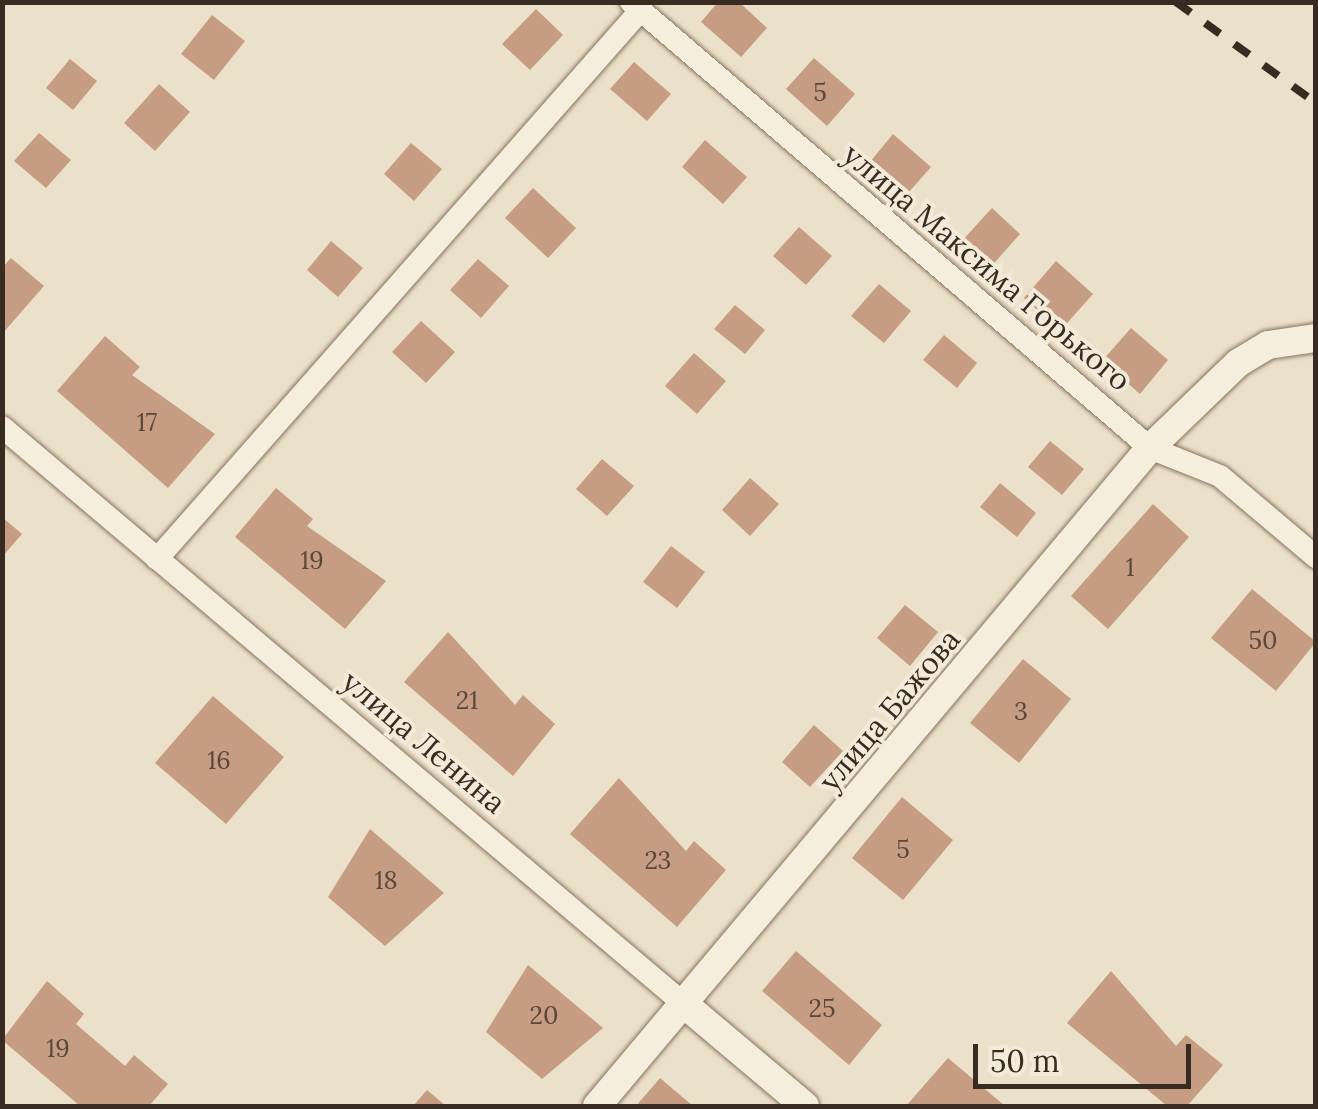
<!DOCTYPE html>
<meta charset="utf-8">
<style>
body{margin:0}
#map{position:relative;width:1318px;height:1109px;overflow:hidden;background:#ebe0ca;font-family:Lora,serif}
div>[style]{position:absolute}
.building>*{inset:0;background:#c69c83}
.roads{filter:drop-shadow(0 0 2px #867360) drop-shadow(0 0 2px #867360)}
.minor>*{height:22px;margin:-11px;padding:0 11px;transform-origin:11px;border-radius:11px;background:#f6eedc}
.tertiary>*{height:28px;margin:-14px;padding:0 14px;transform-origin:14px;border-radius:14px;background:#f6eedc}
.rail>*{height:8px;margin-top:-4px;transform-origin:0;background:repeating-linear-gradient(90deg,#382c22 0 18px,transparent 0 36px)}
span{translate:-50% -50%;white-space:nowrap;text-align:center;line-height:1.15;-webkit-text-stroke:8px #f3ead9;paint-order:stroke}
.number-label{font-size:25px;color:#5c483a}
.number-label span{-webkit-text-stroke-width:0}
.street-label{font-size:30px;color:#382c22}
.frame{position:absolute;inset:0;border:5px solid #382c22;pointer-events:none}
.scale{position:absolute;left:973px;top:1044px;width:218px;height:45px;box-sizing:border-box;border:5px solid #382c22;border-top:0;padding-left:12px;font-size:30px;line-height:35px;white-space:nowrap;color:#382c22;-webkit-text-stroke:8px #f3ead9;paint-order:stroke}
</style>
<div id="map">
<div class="building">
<i style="clip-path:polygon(718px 2px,739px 2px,767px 28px,741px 57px,701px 22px)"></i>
<i style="clip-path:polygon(536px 9px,563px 35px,530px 70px,502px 44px)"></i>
<i style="clip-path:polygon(212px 15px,245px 41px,214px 80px,181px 54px)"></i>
<i style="clip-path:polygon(814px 58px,855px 94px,827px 126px,786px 89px)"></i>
<i style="clip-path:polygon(70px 59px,97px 81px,73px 110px,46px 88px)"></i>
<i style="clip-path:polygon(634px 62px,671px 94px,647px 121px,610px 89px)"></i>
<i style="clip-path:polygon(159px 84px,190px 112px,155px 151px,124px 123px)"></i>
<i style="clip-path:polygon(39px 133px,71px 160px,46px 188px,14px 161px)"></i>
<i style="clip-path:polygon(893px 134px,931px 167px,902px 200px,865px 168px)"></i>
<i style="clip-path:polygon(705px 140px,747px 177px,723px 204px,682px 167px)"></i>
<i style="clip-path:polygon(411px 143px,442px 169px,414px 201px,384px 174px)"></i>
<i style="clip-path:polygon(533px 188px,576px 228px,548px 258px,505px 218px)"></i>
<i style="clip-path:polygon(992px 208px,1020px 234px,989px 269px,960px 243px)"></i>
<i style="clip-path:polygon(799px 227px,832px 256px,806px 285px,773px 256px)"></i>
<i style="clip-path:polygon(331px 241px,363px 268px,338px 297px,307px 270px)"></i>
<i style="clip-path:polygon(11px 258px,44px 286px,2px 334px,2px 268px)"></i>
<i style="clip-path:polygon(478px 259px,509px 286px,481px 318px,450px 290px)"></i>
<i style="clip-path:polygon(1056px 261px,1093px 294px,1060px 331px,1024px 298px)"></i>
<i style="clip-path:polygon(879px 284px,911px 311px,884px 343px,851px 316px)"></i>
<i style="clip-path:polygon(735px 305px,765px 330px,745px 354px,714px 329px)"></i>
<i style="clip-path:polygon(421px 321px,455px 352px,426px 383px,392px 352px)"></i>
<i style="clip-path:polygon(1131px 328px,1168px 360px,1140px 394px,1102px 361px)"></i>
<i style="clip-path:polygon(944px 335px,977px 363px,957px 388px,923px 360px)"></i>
<i style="clip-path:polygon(105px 336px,140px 367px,132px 375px,215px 434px,168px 488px,57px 391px)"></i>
<i style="clip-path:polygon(694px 353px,726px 381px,697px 414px,665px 386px)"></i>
<i style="clip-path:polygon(1050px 441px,1084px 469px,1062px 495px,1028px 467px)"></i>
<i style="clip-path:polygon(602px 459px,634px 486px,607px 516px,576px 489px)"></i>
<i style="clip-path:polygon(750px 478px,779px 504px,750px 536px,722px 510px)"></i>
<i style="clip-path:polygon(1000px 483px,1036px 513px,1017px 537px,980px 507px)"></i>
<i style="clip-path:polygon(276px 488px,313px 519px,307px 526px,386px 581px,345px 629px,235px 537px)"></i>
<i style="clip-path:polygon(1153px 504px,1189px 537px,1108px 629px,1071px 596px)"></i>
<i style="clip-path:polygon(2px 517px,22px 534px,2px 557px)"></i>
<i style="clip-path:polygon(671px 546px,705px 572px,677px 608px,643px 582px)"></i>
<i style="clip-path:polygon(1252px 589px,1316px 642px,1276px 691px,1211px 638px)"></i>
<i style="clip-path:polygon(905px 605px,938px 632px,910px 666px,877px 638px)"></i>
<i style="clip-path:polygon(448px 632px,515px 705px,523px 695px,555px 724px,513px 776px,404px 682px)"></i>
<i style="clip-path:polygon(1023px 659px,1071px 699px,1019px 763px,970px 723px)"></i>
<i style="clip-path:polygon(213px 696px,284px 757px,226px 824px,155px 763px)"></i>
<i style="clip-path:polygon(814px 725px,843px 751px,810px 787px,782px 762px)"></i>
<i style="clip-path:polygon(619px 778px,686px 851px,694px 841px,726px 870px,677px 927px,570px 834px)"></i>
<i style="clip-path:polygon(902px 797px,953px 840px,903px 900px,852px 858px)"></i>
<i style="clip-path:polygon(370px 829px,444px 893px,385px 946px,328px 897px)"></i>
<i style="clip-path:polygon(796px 951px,882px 1025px,849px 1065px,762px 991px)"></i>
<i style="clip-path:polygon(528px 965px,603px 1028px,542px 1079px,486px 1032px)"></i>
<i style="clip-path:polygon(1111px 971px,1176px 1046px,1186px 1035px,1223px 1065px,1187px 1106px,1167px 1106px,1067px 1023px)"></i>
<i style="clip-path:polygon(47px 981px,84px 1014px,76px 1024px,125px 1066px,134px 1055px,168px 1084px,149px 1106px,80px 1106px,2px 1040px)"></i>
<i style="clip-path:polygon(948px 1058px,1005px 1106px,906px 1106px)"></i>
<i style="clip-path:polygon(660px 1078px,693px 1106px,636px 1106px)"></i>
<i style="clip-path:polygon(427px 1090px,446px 1106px,413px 1106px)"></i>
</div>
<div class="roads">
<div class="minor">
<i style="left:631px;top:2px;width:684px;rotate:40.67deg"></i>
<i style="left:1150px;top:448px;width:75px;rotate:21.8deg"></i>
<i style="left:1220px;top:476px;width:126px;rotate:40.2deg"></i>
<i style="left:2px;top:427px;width:893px;rotate:40.23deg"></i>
<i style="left:157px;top:559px;width:730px;rotate:-48.61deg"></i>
</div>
<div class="tertiary">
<i style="left:684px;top:1004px;width:158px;rotate:40.1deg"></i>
<i style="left:597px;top:1106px;width:860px;rotate:-49.96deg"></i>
<i style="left:1150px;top:448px;width:122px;rotate:-44deg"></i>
<i style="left:1238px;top:363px;width:35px;rotate:-31deg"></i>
<i style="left:1268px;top:345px;width:49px;rotate:-8.3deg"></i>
</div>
</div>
<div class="rail">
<i style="left:1176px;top:2px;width:173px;rotate:35.8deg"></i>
</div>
<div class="number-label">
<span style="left:820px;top:92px">5</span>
<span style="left:147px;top:422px">17</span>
<span style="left:312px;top:560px">19</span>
<span style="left:1130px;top:567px">1</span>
<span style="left:1263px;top:640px">50</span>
<span style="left:467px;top:700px">21</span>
<span style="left:1021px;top:711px">3</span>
<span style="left:219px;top:760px">16</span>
<span style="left:903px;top:849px">5</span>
<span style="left:658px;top:860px">23</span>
<span style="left:386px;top:880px">18</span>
<span style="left:822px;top:1008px">25</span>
<span style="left:544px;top:1015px">20</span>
<span style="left:58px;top:1048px">19</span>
</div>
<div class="street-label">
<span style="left:987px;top:267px;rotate:40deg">улица Максима Горького</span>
<span style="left:889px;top:710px;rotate:-50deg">улица Бажова</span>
<span style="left:424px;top:742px;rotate:40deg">улица Ленина</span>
</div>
<div class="frame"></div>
<div class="scale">50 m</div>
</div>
